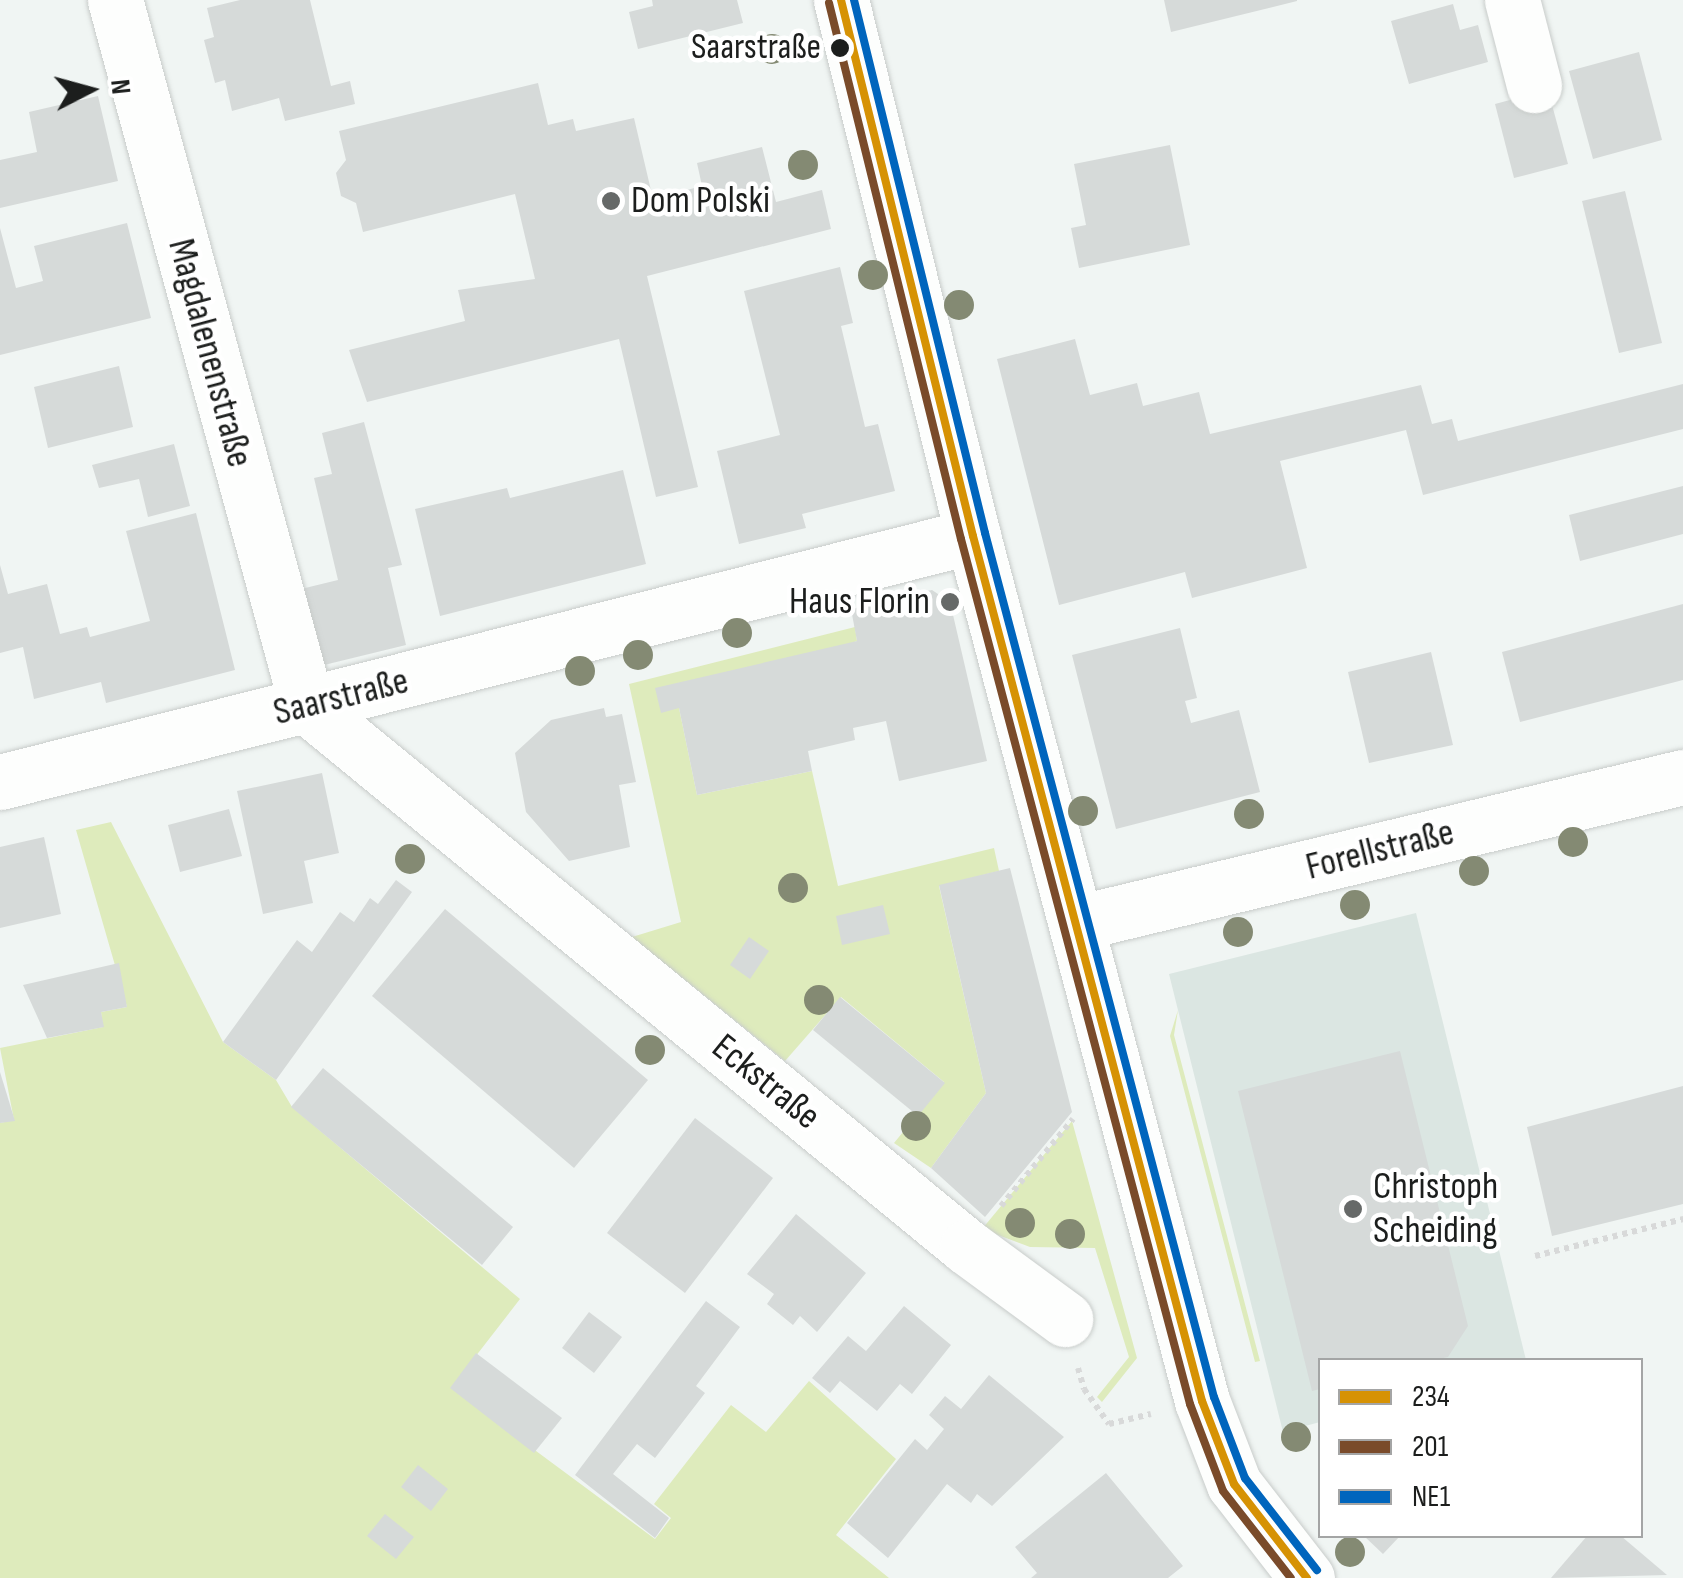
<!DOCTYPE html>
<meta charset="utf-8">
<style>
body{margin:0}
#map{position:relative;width:1683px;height:1578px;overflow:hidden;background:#f0f5f3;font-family:"Sofia Sans Condensed",sans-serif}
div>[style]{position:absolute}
.built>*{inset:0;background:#dbe6e2}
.green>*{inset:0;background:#deebbc}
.building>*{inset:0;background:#d6dad9}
.path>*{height:6px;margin-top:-3px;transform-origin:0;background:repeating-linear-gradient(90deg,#d8d9d9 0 5px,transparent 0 10px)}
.roads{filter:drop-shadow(0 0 2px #c8ccca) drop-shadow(0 0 2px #c8ccca)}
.minor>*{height:55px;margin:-27.5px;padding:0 27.5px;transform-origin:27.5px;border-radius:27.5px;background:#fdfefd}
.bus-1>*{height:8px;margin:-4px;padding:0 4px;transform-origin:4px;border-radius:4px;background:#d69204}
.bus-2>*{height:8px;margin:-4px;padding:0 4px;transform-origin:4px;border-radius:4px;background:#7a4b2a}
.bus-3>*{height:8px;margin:-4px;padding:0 4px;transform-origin:4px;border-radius:4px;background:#0065bd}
.trees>*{width:30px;height:30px;margin:-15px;border-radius:50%;background:#848a73}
.dots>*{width:28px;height:28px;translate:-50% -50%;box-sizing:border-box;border:5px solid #fff;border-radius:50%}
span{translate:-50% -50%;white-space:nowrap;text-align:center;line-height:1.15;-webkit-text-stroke:9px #fff;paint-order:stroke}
.bus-label{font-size:36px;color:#1c1e1d}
.right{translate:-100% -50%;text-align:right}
.poi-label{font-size:38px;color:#1c1e1d}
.left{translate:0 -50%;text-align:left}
.street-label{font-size:38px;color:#1c1e1d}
.legend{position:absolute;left:1318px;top:1358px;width:325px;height:180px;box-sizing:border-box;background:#fff;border:2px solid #a4a5a5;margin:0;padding:12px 18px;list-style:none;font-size:30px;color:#1c1e1d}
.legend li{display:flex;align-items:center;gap:20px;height:50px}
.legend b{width:50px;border:2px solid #a4a5a5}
.north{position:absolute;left:40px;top:40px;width:100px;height:100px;-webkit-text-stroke:8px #fff;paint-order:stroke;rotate:84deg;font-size:28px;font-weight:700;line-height:40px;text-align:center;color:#1c1e1d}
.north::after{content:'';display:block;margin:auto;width:35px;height:45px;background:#1c1e1d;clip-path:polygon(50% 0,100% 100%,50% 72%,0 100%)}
</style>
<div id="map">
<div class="built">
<i style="clip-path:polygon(1416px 913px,1526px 1360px,1320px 1360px,1320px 1422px,1283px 1432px,1169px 974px)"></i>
</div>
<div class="green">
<i style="clip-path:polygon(855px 627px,857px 641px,679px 708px,697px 795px,812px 771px,838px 886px,994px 848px,999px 871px,939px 886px,986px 1093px,931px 1168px,894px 1143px,944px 1082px,841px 997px,785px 1061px,632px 937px,681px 922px,629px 684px)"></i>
<i style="clip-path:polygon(111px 822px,223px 1042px,276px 1080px,292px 1107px,520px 1299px,451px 1388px,655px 1539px,671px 1518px,654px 1504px,731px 1405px,766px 1432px,809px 1381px,896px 1459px,836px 1535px,889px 1578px,0 1578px,0 1123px,14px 1120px,0 1048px,103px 1027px,101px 1012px,127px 1007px,76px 830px)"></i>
<i style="clip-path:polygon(1178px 1010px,1174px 1035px,1260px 1361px,1255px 1362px,1170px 1036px)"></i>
<i style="clip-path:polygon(1072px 1121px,1137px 1358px,1102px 1402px,1097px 1397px,1129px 1357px,1095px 1248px,1030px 1247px,982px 1229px)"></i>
</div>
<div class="building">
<i style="clip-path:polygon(240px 0,310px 0,331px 86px,350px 81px,355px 104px,285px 121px,279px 98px,232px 111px,225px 80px,215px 83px,204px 40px,214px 37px,207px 8px)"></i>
<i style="clip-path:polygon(652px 0,737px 0,743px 23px,638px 49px,629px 12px,653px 6px)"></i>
<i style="clip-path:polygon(1164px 0,1297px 0,1297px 1px,1171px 32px)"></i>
<i style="clip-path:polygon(1453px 4px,1460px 30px,1478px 25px,1488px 62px,1409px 84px,1391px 21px)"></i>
<i style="clip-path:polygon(1639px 52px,1662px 140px,1593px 159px,1569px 71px)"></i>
<i style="clip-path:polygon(538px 83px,548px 125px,573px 119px,576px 131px,634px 118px,653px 199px,702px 186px,697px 163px,762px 147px,776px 202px,822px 190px,831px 229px,647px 276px,698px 487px,656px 497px,619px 339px,367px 402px,349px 350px,465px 321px,458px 290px,535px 279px,515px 194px,363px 232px,356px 203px,341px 196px,336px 173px,346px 160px,339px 131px)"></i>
<i style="clip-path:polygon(1548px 90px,1568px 164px,1514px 178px,1495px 104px)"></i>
<i style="clip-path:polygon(98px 96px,118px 181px,0 208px,0 160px,37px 152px,29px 112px)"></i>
<i style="clip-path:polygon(1170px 145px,1190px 245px,1079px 268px,1071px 228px,1086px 225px,1074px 164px)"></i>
<i style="clip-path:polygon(1625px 191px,1662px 343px,1619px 353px,1582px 201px)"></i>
<i style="clip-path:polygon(127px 223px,151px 318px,0 355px,0 228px,16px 288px,43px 281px,34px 246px)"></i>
<i style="clip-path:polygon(840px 267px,853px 323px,841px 326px,865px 427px,878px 424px,895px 491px,802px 514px,806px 528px,739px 544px,717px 451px,780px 435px,744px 291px)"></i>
<i style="clip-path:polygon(1075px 339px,1090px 395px,1137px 383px,1143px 406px,1199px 392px,1210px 434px,1421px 385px,1432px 424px,1452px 419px,1458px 441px,1683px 384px,1683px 429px,1423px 495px,1406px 430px,1280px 461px,1307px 568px,1192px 598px,1185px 572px,1059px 605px,997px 359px)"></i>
<i style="clip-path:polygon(119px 366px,133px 427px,48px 448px,34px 387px)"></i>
<i style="clip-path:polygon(364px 422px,402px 565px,388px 568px,406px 645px,320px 666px,301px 589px,338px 580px,314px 478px,332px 474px,322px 433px)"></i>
<i style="clip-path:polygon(174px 444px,190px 506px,148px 517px,139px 479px,99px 488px,92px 465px)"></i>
<i style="clip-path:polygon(623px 470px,646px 564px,440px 616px,415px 509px,507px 488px,510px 498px)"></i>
<i style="clip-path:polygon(1683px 486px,1683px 534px,1580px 561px,1569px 515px)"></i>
<i style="clip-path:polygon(196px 513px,235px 670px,106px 703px,101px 682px,34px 699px,23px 647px,0 653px,0 565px,8px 594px,47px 584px,60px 634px,87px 627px,90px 637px,150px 621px,126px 531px)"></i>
<i style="clip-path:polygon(932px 590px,950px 602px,987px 761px,899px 781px,886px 721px,853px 728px,855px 740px,808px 751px,812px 771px,697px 795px,679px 708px,661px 713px,655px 688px,857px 641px,851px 609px)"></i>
<i style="clip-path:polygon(1683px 604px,1683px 680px,1520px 722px,1502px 652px)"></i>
<i style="clip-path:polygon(1180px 628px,1197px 698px,1185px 701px,1191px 723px,1239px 710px,1260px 792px,1116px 829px,1072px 655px)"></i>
<i style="clip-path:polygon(1431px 652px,1453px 745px,1369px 763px,1348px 672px)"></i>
<i style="clip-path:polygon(604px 708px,606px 717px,622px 714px,636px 782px,619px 785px,630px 847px,569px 861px,526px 812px,515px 753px,551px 720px)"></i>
<i style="clip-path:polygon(322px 773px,339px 853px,304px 861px,313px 903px,263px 914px,237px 791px)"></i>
<i style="clip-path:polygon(229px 809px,242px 856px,180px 872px,168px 825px)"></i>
<i style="clip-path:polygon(44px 837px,61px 914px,0 928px,0 847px)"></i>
<i style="clip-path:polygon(1010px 868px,1072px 1112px,985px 1217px,931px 1168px,986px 1093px,939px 885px)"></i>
<i style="clip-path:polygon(396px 880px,412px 892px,276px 1080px,223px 1042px,297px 940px,312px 952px,340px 912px,354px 922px,370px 898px,378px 904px)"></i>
<i style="clip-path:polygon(883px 905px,890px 934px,842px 945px,836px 916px)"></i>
<i style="clip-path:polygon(445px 909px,648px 1080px,574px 1168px,372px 996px)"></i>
<i style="clip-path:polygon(749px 937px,769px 951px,750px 979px,730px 965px)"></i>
<i style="clip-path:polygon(119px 963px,127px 1007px,101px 1012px,104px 1027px,47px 1038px,23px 985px)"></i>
<i style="clip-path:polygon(840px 997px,945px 1083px,918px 1116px,813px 1030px)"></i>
<i style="clip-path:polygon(1400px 1051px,1468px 1326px,1448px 1357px,1434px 1360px,1320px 1360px,1320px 1389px,1312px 1391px,1238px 1091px)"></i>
<i style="clip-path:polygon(323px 1068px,513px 1227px,482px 1265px,291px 1107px)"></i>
<i style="clip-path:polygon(0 1072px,15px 1121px,0 1123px)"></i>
<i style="clip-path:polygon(1683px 1086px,1683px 1204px,1552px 1236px,1527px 1127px)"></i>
<i style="clip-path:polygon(695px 1118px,773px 1178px,685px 1293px,607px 1233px)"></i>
<i style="clip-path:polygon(796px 1214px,866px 1273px,817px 1332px,800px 1316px,793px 1325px,767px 1304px,774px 1294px,747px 1274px)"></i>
<i style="clip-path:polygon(706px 1301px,740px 1327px,696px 1386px,705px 1393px,655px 1458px,637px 1444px,613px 1474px,669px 1518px,655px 1538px,575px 1475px)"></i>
<i style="clip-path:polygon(904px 1306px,951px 1345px,912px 1394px,900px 1384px,877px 1411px,840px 1381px,830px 1393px,812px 1378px,848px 1336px,866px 1351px)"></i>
<i style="clip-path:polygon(589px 1312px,622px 1337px,594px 1373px,562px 1348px)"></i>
<i style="clip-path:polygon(476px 1353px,562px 1418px,534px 1453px,450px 1388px)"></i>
<i style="clip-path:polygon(989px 1375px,1064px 1437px,992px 1506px,977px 1494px,971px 1503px,947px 1484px,888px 1558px,847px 1523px,915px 1439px,927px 1450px,944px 1429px,929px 1415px,945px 1396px,961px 1409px)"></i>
<i style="clip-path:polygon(418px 1465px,448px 1489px,431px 1511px,401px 1487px)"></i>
<i style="clip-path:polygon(1106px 1473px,1183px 1566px,1168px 1578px,1031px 1578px,1037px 1573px,1015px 1547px)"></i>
<i style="clip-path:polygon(385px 1514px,414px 1537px,396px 1559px,367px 1536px)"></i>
<i style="clip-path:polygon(1364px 1536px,1400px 1536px,1383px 1554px)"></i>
<i style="clip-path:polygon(1587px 1536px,1621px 1536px,1667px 1575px,1551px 1578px)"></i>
</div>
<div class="path">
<i style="left:1001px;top:1206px;width:113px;rotate:-50.4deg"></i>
<i style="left:1535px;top:1256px;width:153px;rotate:-14deg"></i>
<i style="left:1078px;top:1368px;width:22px;rotate:74deg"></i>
<i style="left:1084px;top:1389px;width:43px;rotate:54.5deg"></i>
<i style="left:1109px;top:1424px;width:43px;rotate:-13.4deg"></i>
</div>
<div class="roads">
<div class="minor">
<i style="left:115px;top:0;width:732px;rotate:74.79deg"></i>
<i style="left:307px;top:706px;width:853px;rotate:39.34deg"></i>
<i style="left:967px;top:1247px;width:122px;rotate:36.3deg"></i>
<i style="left:841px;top:0;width:552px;rotate:76.17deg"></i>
<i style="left:973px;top:536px;width:895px;rotate:75.17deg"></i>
<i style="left:1202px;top:1401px;width:89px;rotate:68.9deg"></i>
<i style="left:1234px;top:1484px;width:119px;rotate:52.2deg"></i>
<i style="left:1512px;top:0;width:88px;rotate:75.5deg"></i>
<i style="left:0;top:782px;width:1004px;rotate:-14.19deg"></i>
<i style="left:1077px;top:923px;width:623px;rotate:-13.55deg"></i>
</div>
</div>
<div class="bus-1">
<i style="left:841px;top:0;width:552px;rotate:76.17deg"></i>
<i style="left:973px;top:536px;width:895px;rotate:75.17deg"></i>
<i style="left:1202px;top:1401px;width:89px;rotate:68.9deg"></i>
<i style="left:1234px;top:1484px;width:119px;rotate:52.2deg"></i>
</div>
<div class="bus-2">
<i style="left:829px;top:3px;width:552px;rotate:76.17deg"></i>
<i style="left:961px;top:539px;width:895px;rotate:75.17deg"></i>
<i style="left:1190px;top:1404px;width:93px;rotate:69.2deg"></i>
<i style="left:1223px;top:1491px;width:110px;rotate:52deg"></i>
</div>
<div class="bus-3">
<i style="left:854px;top:0;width:549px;rotate:76.19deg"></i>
<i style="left:985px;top:533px;width:894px;rotate:75.16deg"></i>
<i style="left:1214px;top:1397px;width:87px;rotate:69.1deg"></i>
<i style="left:1245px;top:1478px;width:117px;rotate:52deg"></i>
</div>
<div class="trees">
<i style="left:772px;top:49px"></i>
<i style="left:803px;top:165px"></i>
<i style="left:873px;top:275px"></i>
<i style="left:959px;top:305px"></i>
<i style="left:737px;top:633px"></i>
<i style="left:638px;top:655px"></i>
<i style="left:580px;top:671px"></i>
<i style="left:1083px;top:811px"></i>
<i style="left:1249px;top:814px"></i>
<i style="left:1573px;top:842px"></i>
<i style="left:410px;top:859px"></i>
<i style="left:1474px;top:871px"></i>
<i style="left:793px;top:888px"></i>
<i style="left:1355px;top:905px"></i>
<i style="left:1238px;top:932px"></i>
<i style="left:819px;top:1000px"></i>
<i style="left:650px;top:1050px"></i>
<i style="left:916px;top:1126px"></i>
<i style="left:1020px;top:1223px"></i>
<i style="left:1070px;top:1234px"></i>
<i style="left:1296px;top:1437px"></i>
<i style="left:1350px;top:1552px"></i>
</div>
<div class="dots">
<i style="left:840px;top:48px;background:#1c1e1d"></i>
<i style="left:611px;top:201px;background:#666968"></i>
<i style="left:950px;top:602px;background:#666968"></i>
<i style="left:1353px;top:1209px;background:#666968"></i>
</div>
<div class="bus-label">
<span class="right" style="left:821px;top:48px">Saarstraße</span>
</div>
<div class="poi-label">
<span class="left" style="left:631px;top:201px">Dom Polski</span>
<span class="right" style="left:930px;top:602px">Haus Florin</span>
<span class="left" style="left:1373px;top:1209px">Christoph<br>Scheiding</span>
</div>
<div class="street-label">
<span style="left:210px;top:353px;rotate:75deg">Magdalenenstraße</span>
<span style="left:341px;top:697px;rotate:-14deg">Saarstraße</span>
<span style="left:1380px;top:850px;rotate:-14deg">Forellstraße</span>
<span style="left:766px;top:1082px;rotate:39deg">Eckstraße</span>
</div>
<ul class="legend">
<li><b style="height:12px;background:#d69204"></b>234</li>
<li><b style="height:12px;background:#7a4b2a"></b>201</li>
<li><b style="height:12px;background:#0065bd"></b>NE1</li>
</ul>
<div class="north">N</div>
</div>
